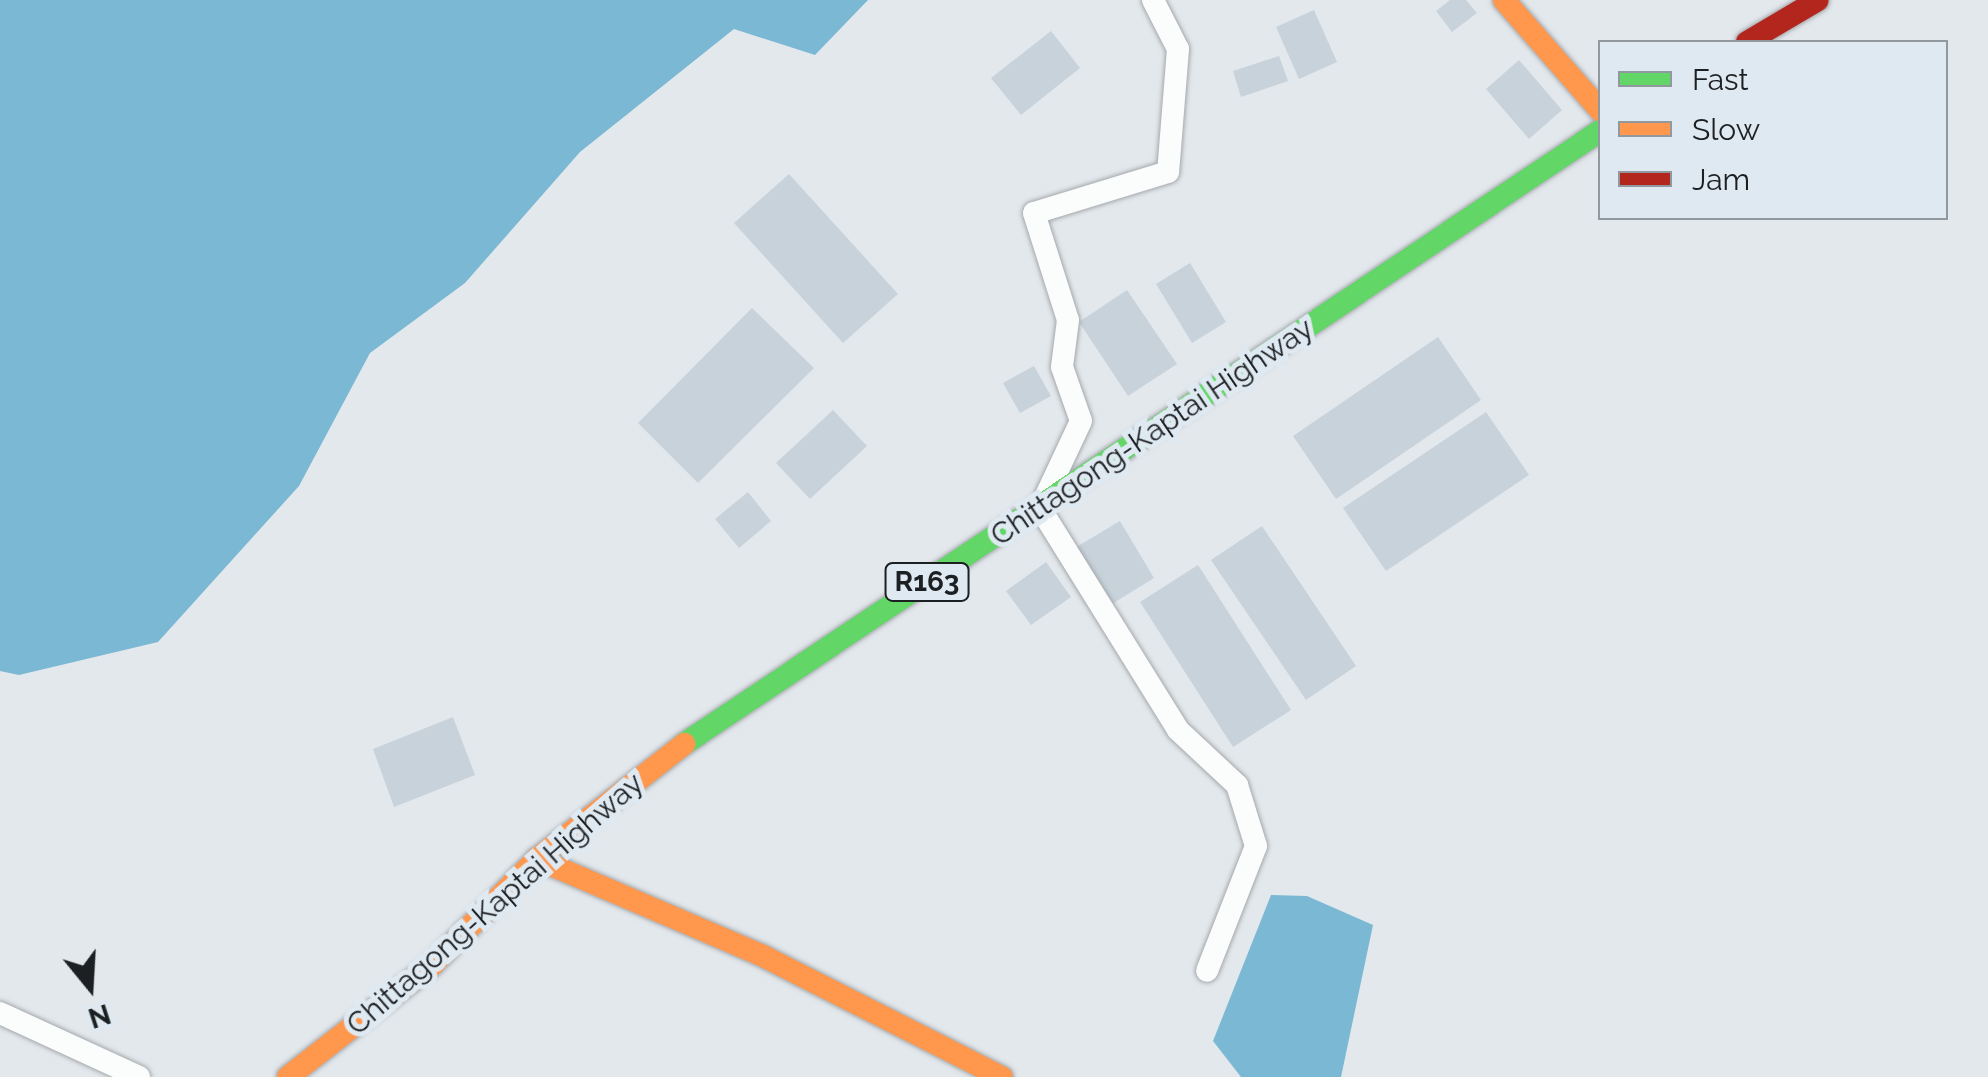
<!DOCTYPE html>
<style>
body{margin:0}
#map{position:relative;width:1988px;height:1077px;overflow:hidden;background:#e3e8ed;font-family:Raleway,sans-serif}
div>[style]{position:absolute}
.water>*{inset:0;background:#7bb8d3}
.building>*{inset:0;background:#c7d2db}
.roads{filter:drop-shadow(0 0 2px #a5a9ac) drop-shadow(0 0 2px #a5a9ac)}
.lane>*{height:22px;margin:-11px;padding:0 11px;transform-origin:11px;border-radius:11px;background:#fbfcfc}
.fast>*{height:22px;margin:-11px;padding:0 11px;transform-origin:11px;border-radius:11px;background:#63d668}
.slow>*{height:22px;margin:-11px;padding:0 11px;transform-origin:11px;border-radius:11px;background:#ff974d}
.jam>*{height:22px;margin:-11px;padding:0 11px;transform-origin:11px;border-radius:11px;background:#b3261e}
span{translate:-50% -50%;white-space:nowrap;text-align:center;line-height:1.15;-webkit-text-stroke:10px #dfe9f1;paint-order:stroke}
.shield-label span{padding:2px 8px;background:#dfe9f1;border:2px solid;border-radius:8px;-webkit-text-stroke-width:0}
.shield-label{font-size:28px;color:#1d2023;font-weight:700}
.street-label{font-size:30px;color:#1d2023}
.legend{position:absolute;left:1598px;top:40px;width:350px;height:180px;box-sizing:border-box;background:#dfe9f1;border:2px solid #91999f;margin:0;padding:12px 18px;list-style:none;font-size:30px;color:#1d2023}
.legend li{display:flex;align-items:center;gap:20px;height:50px}
.legend b{width:50px;border:2px solid #91999f}
.north{position:absolute;left:40px;top:937px;width:100px;height:100px;-webkit-text-stroke:8px #dfe9f1;paint-order:stroke;rotate:162deg;font-size:28px;font-weight:700;line-height:40px;text-align:center;color:#1d2023}
.north::after{content:'';display:block;margin:auto;width:35px;height:45px;background:#1d2023;clip-path:polygon(50% 0,100% 100%,50% 72%,0 100%)}
</style>
<div id="map">
<div class="water">
<i style="clip-path:polygon(0 0,868px 0,815px 55px,734px 29px,580px 152px,465px 283px,370px 353px,299px 486px,158px 642px,19px 675px,0 671px)"></i>
<i style="clip-path:polygon(1271px 895px,1307px 896px,1373px 925px,1341px 1077px,1241px 1077px,1213px 1041px)"></i>
</div>
<div class="building">
<i style="clip-path:polygon(1450px 0,1466px 0,1477px 13px,1452px 32px,1436px 11px)"></i>
<i style="clip-path:polygon(1314px 10px,1337px 62px,1299px 79px,1276px 27px)"></i>
<i style="clip-path:polygon(1051px 31px,1080px 68px,1021px 115px,991px 78px)"></i>
<i style="clip-path:polygon(1279px 56px,1288px 81px,1241px 97px,1233px 71px)"></i>
<i style="clip-path:polygon(1519px 60px,1562px 110px,1529px 139px,1486px 89px)"></i>
<i style="clip-path:polygon(789px 174px,898px 294px,843px 343px,734px 223px)"></i>
<i style="clip-path:polygon(1190px 263px,1226px 322px,1192px 343px,1156px 284px)"></i>
<i style="clip-path:polygon(1127px 290px,1177px 364px,1128px 396px,1079px 322px)"></i>
<i style="clip-path:polygon(752px 308px,814px 368px,698px 483px,638px 423px)"></i>
<i style="clip-path:polygon(1438px 337px,1481px 400px,1336px 499px,1293px 436px)"></i>
<i style="clip-path:polygon(1034px 366px,1051px 396px,1020px 413px,1003px 383px)"></i>
<i style="clip-path:polygon(833px 410px,867px 446px,810px 499px,776px 463px)"></i>
<i style="clip-path:polygon(1486px 412px,1529px 475px,1386px 571px,1343px 508px)"></i>
<i style="clip-path:polygon(748px 492px,771px 521px,739px 548px,715px 519px)"></i>
<i style="clip-path:polygon(1120px 521px,1154px 578px,1107px 607px,1073px 549px)"></i>
<i style="clip-path:polygon(1262px 526px,1356px 666px,1306px 700px,1211px 560px)"></i>
<i style="clip-path:polygon(1046px 562px,1071px 597px,1031px 625px,1006px 591px)"></i>
<i style="clip-path:polygon(1198px 565px,1291px 710px,1233px 747px,1140px 602px)"></i>
<i style="clip-path:polygon(453px 717px,475px 775px,394px 807px,373px 749px)"></i>
</div>
<div class="roads">
<div class="lane">
<i style="left:1153px;top:0;width:55px;rotate:63deg"></i>
<i style="left:1178px;top:49px;width:123px;rotate:94.6deg"></i>
<i style="left:1168px;top:172px;width:140px;rotate:163deg"></i>
<i style="left:1034px;top:213px;width:112px;rotate:72.4deg"></i>
<i style="left:1068px;top:320px;width:47px;rotate:97.3deg"></i>
<i style="left:1062px;top:367px;width:57px;rotate:70.6deg"></i>
<i style="left:1081px;top:421px;width:96px;rotate:115.2deg"></i>
<i style="left:1040px;top:508px;width:261px;rotate:58.1deg"></i>
<i style="left:1178px;top:730px;width:81px;rotate:43deg"></i>
<i style="left:1237px;top:785px;width:64px;rotate:72.7deg"></i>
<i style="left:1256px;top:846px;width:134px;rotate:111.4deg"></i>
<i style="left:0;top:1013px;width:153px;rotate:24.7deg"></i>
</div>
<div class="fast">
<i style="left:684px;top:744px;width:1102px;rotate:-33.79deg"></i>
</div>
<div class="slow">
<i style="left:1504px;top:0;width:146px;rotate:48.9deg"></i>
<i style="left:537px;top:859px;width:246px;rotate:23.2deg"></i>
<i style="left:763px;top:956px;width:268px;rotate:26.9deg"></i>
<i style="left:288px;top:1077px;width:184px;rotate:-37.9deg"></i>
<i style="left:433px;top:964px;width:148px;rotate:-45.3deg"></i>
<i style="left:537px;top:859px;width:187px;rotate:-38deg"></i>
</div>
<div class="jam">
<i style="left:1747px;top:42px;width:82px;rotate:-30.6deg"></i>
</div>
</div>
<div class="shield-label">
<span style="left:927px;top:582px">R163</span>
</div>
<div class="street-label">
<span style="left:1152px;top:432px;rotate:-34deg">Chittagong-Kaptai Highway</span>
<span style="left:495px;top:904px;rotate:-41deg">Chittagong-Kaptai Highway</span>
</div>
<ul class="legend">
<li><b style="height:12px;background:#63d668"></b>Fast</li>
<li><b style="height:12px;background:#ff974d"></b>Slow</li>
<li><b style="height:12px;background:#b3261e"></b>Jam</li>
</ul>
<div class="north">N</div>
</div>
